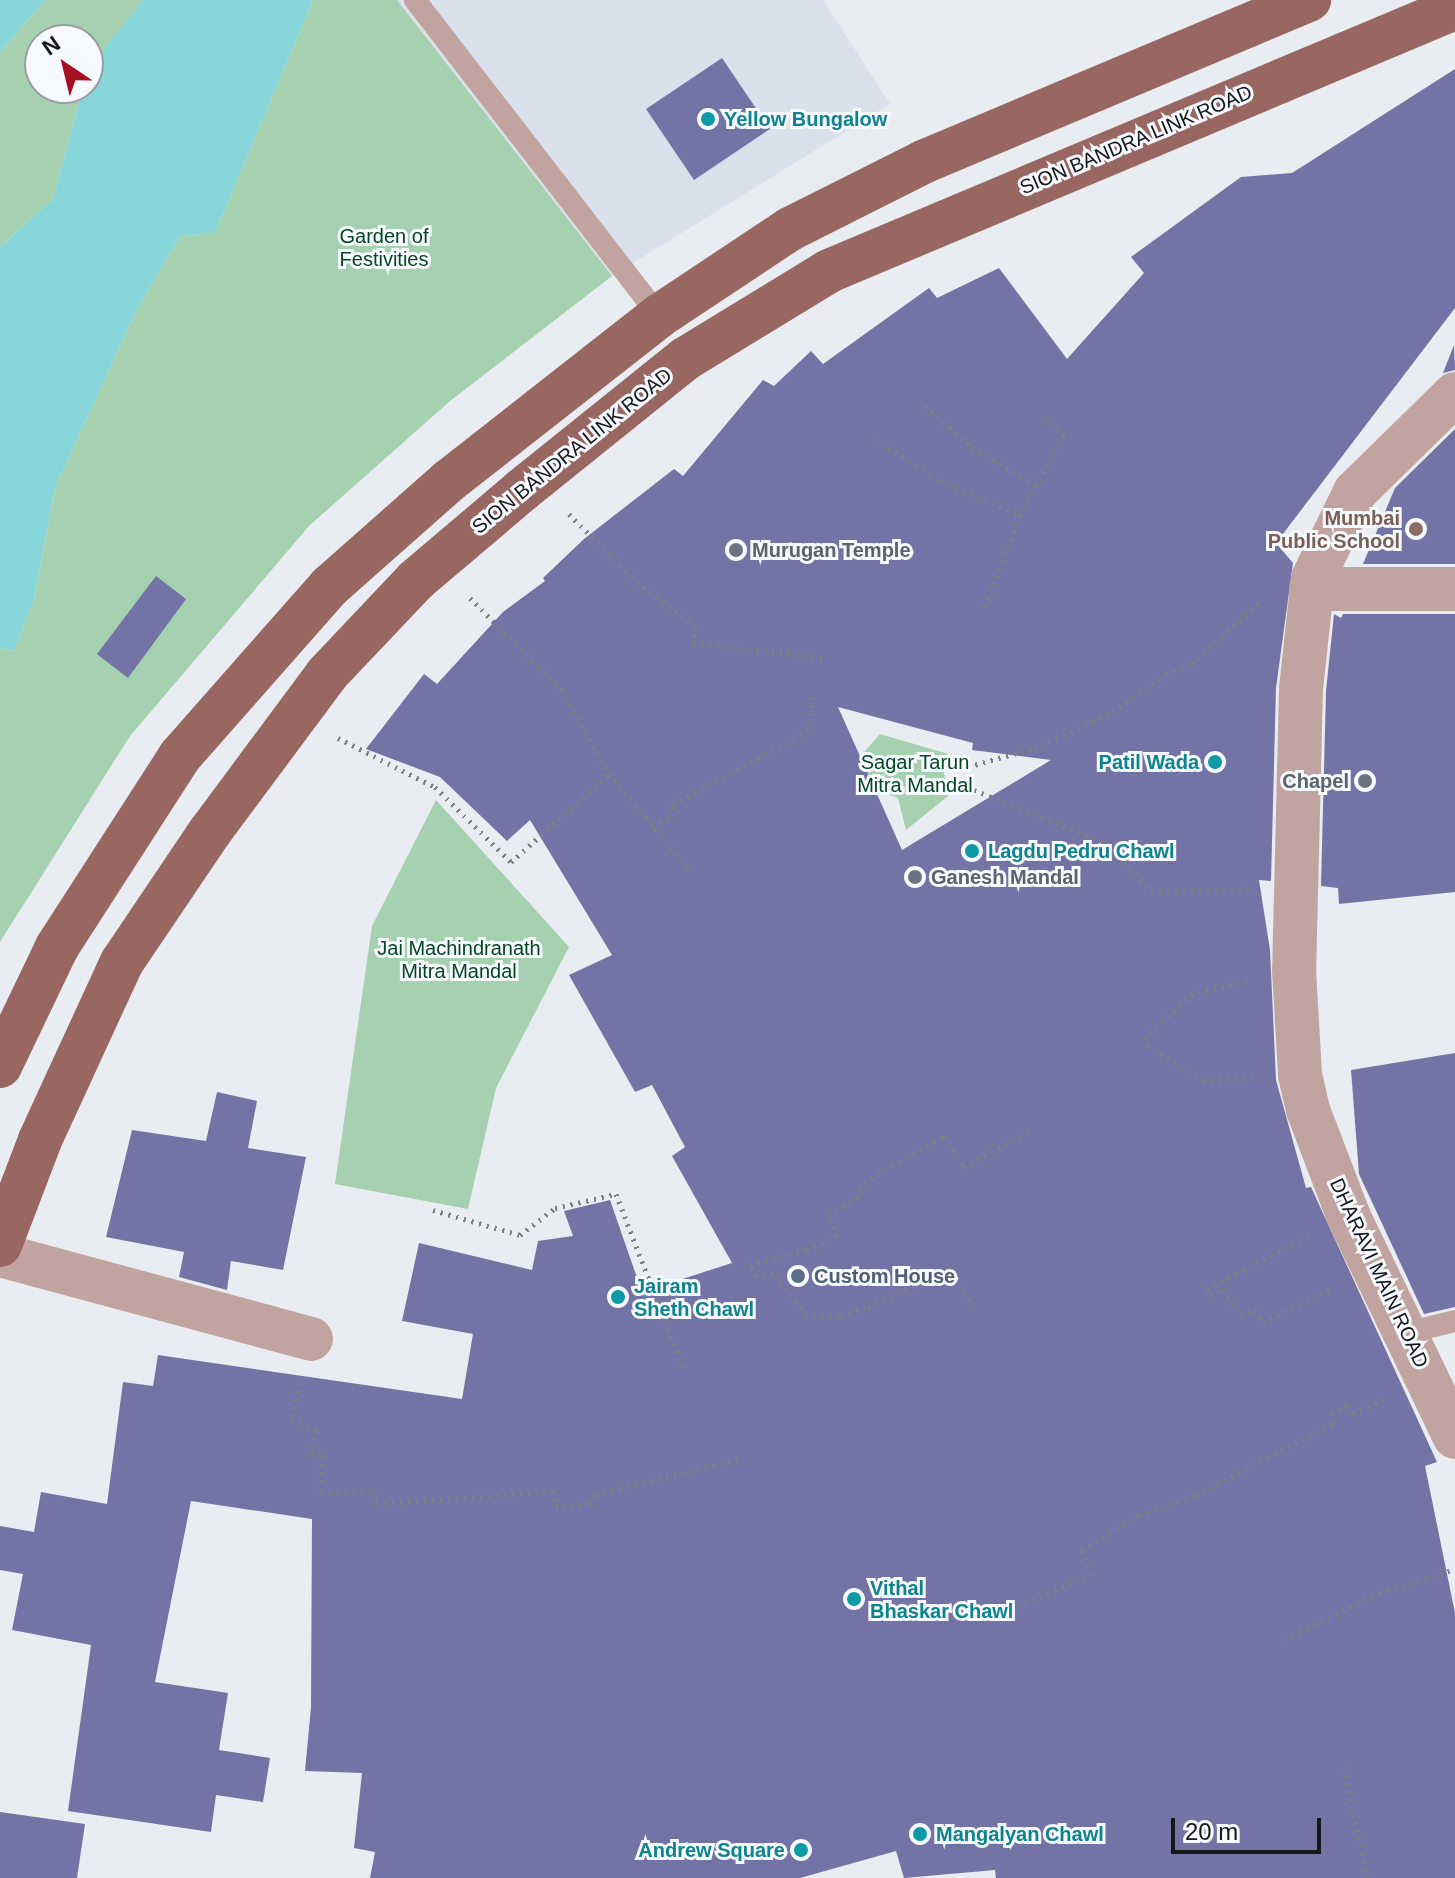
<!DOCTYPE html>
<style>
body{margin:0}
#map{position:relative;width:1455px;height:1878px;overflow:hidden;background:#e9ecf0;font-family:Arial,sans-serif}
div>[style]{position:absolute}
.built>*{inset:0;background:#dae1ec}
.green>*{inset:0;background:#a5d1b1}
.water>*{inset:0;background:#86d5d8}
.building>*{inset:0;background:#7473a6}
.path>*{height:5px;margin-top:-2.5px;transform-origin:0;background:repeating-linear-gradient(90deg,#7d7f81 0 2px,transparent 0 8px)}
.lane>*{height:22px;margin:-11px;padding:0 11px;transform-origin:11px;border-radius:11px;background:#c1a4a0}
.street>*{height:44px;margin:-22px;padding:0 22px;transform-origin:22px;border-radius:22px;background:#c1a4a0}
.primary>*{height:44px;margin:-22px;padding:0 22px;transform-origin:22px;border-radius:22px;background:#996761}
.dots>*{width:22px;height:22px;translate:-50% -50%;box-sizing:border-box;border:4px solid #f6f9fd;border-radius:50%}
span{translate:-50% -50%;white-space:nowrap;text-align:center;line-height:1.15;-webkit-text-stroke:6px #f6f9fd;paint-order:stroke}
.culture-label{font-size:20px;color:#0d838f;font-weight:700}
.left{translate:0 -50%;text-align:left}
.right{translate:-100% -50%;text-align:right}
.street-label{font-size:20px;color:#151617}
.park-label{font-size:20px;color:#054623}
.education-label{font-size:20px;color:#785e54;font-weight:700}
.worship-label{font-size:20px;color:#5b616d;font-weight:700}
.service-label{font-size:20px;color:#4e5e75;font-weight:700}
.north{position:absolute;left:24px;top:24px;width:80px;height:80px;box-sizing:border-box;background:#f6f9fd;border:2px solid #9c9ea1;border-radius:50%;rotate:325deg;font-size:22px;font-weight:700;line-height:32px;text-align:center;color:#151617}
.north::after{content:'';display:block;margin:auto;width:28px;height:36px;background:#a60e21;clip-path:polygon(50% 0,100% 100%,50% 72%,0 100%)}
.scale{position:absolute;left:1171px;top:1818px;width:150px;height:36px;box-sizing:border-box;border:4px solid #151617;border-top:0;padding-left:10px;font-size:24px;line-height:28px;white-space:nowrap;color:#151617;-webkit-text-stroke:6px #f6f9fd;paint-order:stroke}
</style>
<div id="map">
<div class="built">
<i style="clip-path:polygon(397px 0,823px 0,890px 104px,612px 276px)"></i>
</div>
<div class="green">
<i style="clip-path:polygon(45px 0,143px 0,88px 71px,88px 40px,40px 40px,40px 88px,83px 88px,53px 199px,0 247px,0 52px)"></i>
<i style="clip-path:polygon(313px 0,397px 0,612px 276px,450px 401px,309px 526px,130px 736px,0 942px,0 648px,14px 651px,34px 599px,55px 488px,135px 313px,180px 236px,215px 233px)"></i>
<i style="clip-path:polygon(880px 734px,955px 756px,942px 761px,948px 796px,906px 830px,898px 798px,874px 789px,851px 767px)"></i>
<i style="clip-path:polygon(436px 800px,569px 947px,496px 1088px,468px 1209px,335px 1184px,372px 926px)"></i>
</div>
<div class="water">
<i style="clip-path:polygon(0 0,45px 0,0 52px)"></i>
<i style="clip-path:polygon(143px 0,313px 0,215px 233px,180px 236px,135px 313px,55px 488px,34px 599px,14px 651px,0 648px,0 247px,53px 199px,83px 88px,88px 88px,89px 68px)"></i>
</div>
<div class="building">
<i style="clip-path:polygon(722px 58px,770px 129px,694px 180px,646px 109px)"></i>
<i style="clip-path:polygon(evenodd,1455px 69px,1455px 308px,1276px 543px,1293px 563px,1276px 688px,1271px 881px,1259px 880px,1270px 950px,1276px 1080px,1306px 1188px,1311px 1187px,1437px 1462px,1425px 1466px,1455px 1613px,1455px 1878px,996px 1878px,995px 1870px,904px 1878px,896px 1851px,800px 1878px,370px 1878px,375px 1852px,354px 1848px,362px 1773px,305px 1771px,311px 1707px,312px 1519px,191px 1501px,155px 1682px,228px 1693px,219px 1750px,270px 1758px,263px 1802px,216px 1795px,211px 1832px,68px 1811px,91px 1645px,12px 1630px,23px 1574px,0 1570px,0 1526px,34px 1532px,41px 1492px,107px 1504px,123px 1382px,153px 1386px,158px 1355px,462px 1399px,473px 1334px,402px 1321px,419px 1243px,532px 1270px,538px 1241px,573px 1236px,564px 1211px,610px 1200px,642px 1292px,732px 1263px,672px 1156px,685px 1147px,652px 1085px,635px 1092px,569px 975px,612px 955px,530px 820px,507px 841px,440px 777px,366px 749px,424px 674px,437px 684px,503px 612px,545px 581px,543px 578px,584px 539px,674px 469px,683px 476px,763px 380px,774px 386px,811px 351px,823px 364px,929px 288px,937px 298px,999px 268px,1067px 359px,1144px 273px,1131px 257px,1241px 177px,1292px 173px,1455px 69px,838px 707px,973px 743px,972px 750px,1051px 760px,902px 850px,838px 707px)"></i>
<i style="clip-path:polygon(1454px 345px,1455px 370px,1443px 373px)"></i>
<i style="clip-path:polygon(1455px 429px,1455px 564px,1363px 564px,1395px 488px)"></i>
<i style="clip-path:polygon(156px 576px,186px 599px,128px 678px,97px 654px)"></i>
<i style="clip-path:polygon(1334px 614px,1341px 618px,1343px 614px,1455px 614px,1455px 892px,1339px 904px,1338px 888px,1321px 886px,1326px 691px)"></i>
<i style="clip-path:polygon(1455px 1053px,1455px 1307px,1424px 1314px,1359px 1174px,1351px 1070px)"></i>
<i style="clip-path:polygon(217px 1092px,257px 1101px,248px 1148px,306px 1157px,283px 1270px,231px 1261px,227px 1290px,179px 1277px,184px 1252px,106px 1237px,132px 1130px,206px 1141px)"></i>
<i style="clip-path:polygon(0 1812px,85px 1824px,77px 1878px,0 1878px)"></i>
</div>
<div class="path">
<i style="left:925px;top:406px;width:62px;rotate:41.1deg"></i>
<i style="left:972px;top:447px;width:75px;rotate:31.4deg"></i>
<i style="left:875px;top:439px;width:78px;rotate:32.5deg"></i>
<i style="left:941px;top:481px;width:86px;rotate:23.3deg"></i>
<i style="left:569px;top:514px;width:96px;rotate:45deg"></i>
<i style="left:637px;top:582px;width:73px;rotate:37.2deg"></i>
<i style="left:695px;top:626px;width:16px;rotate:97deg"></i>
<i style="left:693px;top:642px;width:131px;rotate:7deg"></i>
<i style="left:470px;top:598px;width:130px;rotate:45deg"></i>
<i style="left:562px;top:690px;width:96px;rotate:60.8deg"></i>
<i style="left:609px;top:774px;width:126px;rotate:49.8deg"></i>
<i style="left:985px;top:607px;width:98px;rotate:-69.2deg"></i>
<i style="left:1020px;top:515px;width:91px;rotate:-61.2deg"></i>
<i style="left:1064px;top:435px;width:27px;rotate:-138deg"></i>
<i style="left:338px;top:738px;width:109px;rotate:26.8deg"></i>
<i style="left:435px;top:787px;width:107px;rotate:44.6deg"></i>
<i style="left:511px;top:862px;width:132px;rotate:-41.9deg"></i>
<i style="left:960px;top:769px;width:77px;rotate:-15.8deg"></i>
<i style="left:1034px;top:748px;width:87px;rotate:-24.5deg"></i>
<i style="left:1113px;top:712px;width:65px;rotate:-35.6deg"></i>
<i style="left:1166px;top:674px;width:28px;rotate:-21deg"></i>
<i style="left:1192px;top:664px;width:93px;rotate:-42.4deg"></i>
<i style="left:952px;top:781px;width:168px;rotate:22deg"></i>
<i style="left:1108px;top:844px;width:64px;rotate:47.5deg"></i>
<i style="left:1151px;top:891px;width:99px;rotate:-1.2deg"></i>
<i style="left:653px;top:827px;width:22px;rotate:-30deg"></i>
<i style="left:672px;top:816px;width:12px;rotate:-85deg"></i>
<i style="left:673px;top:804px;width:153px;rotate:-28.4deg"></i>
<i style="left:808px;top:731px;width:38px;rotate:-81deg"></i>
<i style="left:1247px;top:981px;width:56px;rotate:166.5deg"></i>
<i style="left:1193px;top:994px;width:64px;rotate:137.5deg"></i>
<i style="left:1146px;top:1037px;width:8px;rotate:83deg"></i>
<i style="left:1147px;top:1045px;width:67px;rotate:32.7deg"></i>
<i style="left:1203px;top:1081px;width:52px;rotate:-4.4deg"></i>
<i style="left:433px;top:1210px;width:91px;rotate:16deg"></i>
<i style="left:520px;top:1235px;width:44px;rotate:-37.6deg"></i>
<i style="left:555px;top:1208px;width:63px;rotate:-12.9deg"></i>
<i style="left:616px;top:1194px;width:186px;rotate:68.9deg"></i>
<i style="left:1308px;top:1236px;width:114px;rotate:152.3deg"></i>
<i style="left:1207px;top:1289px;width:8px;rotate:60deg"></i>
<i style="left:1211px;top:1296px;width:14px;rotate:-30deg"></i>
<i style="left:1223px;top:1289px;width:32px;rotate:55deg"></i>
<i style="left:1241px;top:1315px;width:15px;rotate:-20deg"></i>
<i style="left:1255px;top:1310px;width:14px;rotate:56deg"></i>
<i style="left:1263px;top:1322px;width:77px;rotate:-26.2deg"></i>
<i style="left:974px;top:1307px;width:45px;rotate:-122.3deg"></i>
<i style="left:950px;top:1269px;width:93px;rotate:155.1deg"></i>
<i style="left:866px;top:1308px;width:28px;rotate:163deg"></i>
<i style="left:839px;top:1316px;width:33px;rotate:-178deg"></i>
<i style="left:806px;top:1315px;width:53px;rotate:-128.2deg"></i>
<i style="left:773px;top:1273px;width:17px;rotate:170deg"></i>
<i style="left:756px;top:1276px;width:13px;rotate:-119deg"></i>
<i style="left:750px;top:1265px;width:59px;rotate:-14.7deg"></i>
<i style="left:807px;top:1250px;width:33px;rotate:-25deg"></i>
<i style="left:837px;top:1236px;width:22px;rotate:-111deg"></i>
<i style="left:829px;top:1215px;width:38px;rotate:-33deg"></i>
<i style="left:861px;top:1194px;width:5px;rotate:-112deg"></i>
<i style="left:859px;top:1189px;width:24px;rotate:-38deg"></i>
<i style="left:878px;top:1174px;width:76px;rotate:-29.9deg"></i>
<i style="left:944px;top:1136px;width:36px;rotate:58deg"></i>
<i style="left:963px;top:1167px;width:75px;rotate:-27.9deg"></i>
<i style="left:300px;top:1383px;width:38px;rotate:102deg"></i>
<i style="left:292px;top:1420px;width:26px;rotate:23deg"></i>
<i style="left:316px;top:1430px;width:25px;rotate:102deg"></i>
<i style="left:311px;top:1454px;width:11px;rotate:10deg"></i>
<i style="left:322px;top:1456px;width:37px;rotate:92deg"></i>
<i style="left:321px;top:1493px;width:55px;rotate:-3.1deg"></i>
<i style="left:376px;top:1490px;width:14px;rotate:90deg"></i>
<i style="left:376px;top:1504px;width:177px;rotate:-4.2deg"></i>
<i style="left:553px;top:1491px;width:15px;rotate:79deg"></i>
<i style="left:556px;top:1506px;width:34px;rotate:-3deg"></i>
<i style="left:590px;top:1504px;width:12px;rotate:-59deg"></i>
<i style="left:596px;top:1494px;width:146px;rotate:-13.5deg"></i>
<i style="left:996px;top:1616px;width:103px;rotate:-23.6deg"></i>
<i style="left:1090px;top:1575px;width:26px;rotate:-108deg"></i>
<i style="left:1082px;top:1550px;width:67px;rotate:-31.6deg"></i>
<i style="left:1139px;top:1515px;width:60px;rotate:-19.3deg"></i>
<i style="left:1196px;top:1495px;width:156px;rotate:-27.6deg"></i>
<i style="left:1334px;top:1423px;width:10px;rotate:-107deg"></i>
<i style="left:1331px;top:1413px;width:18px;rotate:-27deg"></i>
<i style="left:1347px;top:1405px;width:11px;rotate:56deg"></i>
<i style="left:1353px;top:1414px;width:35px;rotate:-27deg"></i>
<i style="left:1285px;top:1639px;width:105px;rotate:-26.1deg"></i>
<i style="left:1379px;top:1593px;width:80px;rotate:-17.5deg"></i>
<i style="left:1344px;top:1767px;width:113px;rotate:78.3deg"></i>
</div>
<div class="lane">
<i style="left:415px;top:0;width:399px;rotate:52.3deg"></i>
<i style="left:1406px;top:1333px;width:50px;rotate:-13.8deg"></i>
</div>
<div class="street">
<i style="left:1455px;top:394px;width:140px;rotate:135.6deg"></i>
<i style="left:1355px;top:492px;width:96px;rotate:116deg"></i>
<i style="left:1313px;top:578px;width:112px;rotate:96.2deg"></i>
<i style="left:1301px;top:689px;width:281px;rotate:91.4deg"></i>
<i style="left:1294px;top:970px;width:105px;rotate:86.7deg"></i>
<i style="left:1300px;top:1075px;width:36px;rotate:77deg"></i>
<i style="left:1308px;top:1110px;width:112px;rotate:69.1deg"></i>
<i style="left:1348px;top:1215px;width:246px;rotate:64.3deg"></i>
<i style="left:1311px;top:589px;width:144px"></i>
<i style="left:0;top:1255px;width:322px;rotate:15.1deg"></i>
</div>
<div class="primary">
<i style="left:0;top:1066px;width:132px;rotate:-64.4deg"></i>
<i style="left:57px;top:947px;width:227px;rotate:-57.2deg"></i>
<i style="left:180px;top:756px;width:227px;rotate:-48.6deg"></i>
<i style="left:330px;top:586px;width:160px;rotate:-41.5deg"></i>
<i style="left:450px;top:480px;width:266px;rotate:-38.1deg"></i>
<i style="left:659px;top:316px;width:157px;rotate:-33.6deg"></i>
<i style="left:790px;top:229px;width:149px;rotate:-26.7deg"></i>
<i style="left:923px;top:162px;width:419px;rotate:-22.8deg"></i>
<i style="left:0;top:1245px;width:112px;rotate:-69.1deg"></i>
<i style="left:40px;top:1140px;width:196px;rotate:-65.3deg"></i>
<i style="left:122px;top:962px;width:156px;rotate:-56deg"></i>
<i style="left:209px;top:833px;width:198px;rotate:-53.4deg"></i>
<i style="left:327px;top:674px;width:129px;rotate:-46.6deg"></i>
<i style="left:416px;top:580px;width:139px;rotate:-40.3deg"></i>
<i style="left:522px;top:490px;width:209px;rotate:-38.8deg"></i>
<i style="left:685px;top:359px;width:169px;rotate:-31.4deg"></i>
<i style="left:829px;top:271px;width:679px;rotate:-22.79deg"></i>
</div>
<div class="dots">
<i style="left:708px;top:119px;background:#0f9aa8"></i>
<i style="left:1416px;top:529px;background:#8d6e63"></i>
<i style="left:736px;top:550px;background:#6b7280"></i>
<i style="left:1215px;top:762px;background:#0f9aa8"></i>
<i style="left:1365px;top:781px;background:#6b7280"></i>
<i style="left:972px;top:851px;background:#0f9aa8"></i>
<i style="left:915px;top:877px;background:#6b7280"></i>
<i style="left:798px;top:1276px;background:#5c6f8a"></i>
<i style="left:618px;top:1297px;background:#0f9aa8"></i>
<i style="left:854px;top:1599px;background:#0f9aa8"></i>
<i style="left:920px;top:1834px;background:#0f9aa8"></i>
<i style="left:801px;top:1850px;background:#0f9aa8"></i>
</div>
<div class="culture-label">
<span class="left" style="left:724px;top:119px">Yellow Bungalow</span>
<span class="right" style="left:1199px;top:762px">Patil Wada</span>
<span class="left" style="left:988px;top:851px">Lagdu Pedru Chawl</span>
<span class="left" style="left:634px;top:1298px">Jairam<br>Sheth Chawl</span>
<span class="left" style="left:870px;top:1600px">Vithal<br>Bhaskar Chawl</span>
<span class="left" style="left:936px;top:1834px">Mangalyan Chawl</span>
<span class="right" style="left:785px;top:1850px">Andrew Square</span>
</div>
<div class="street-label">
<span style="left:1136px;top:140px;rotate:-23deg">SION BANDRA LINK ROAD</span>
<span style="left:572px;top:451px;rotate:-39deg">SION BANDRA LINK ROAD</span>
<span style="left:1379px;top:1273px;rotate:65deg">DHARAVI MAIN ROAD</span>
</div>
<div class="park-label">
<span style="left:384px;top:248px">Garden of<br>Festivities</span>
<span style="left:915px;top:774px">Sagar Tarun<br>Mitra Mandal</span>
<span style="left:459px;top:960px">Jai Machindranath<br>Mitra Mandal</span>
</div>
<div class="education-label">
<span class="right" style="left:1400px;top:530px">Mumbai<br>Public School</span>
</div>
<div class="worship-label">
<span class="left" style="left:752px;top:550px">Murugan Temple</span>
<span class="right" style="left:1349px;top:781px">Chapel</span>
<span class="left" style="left:931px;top:877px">Ganesh Mandal</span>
</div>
<div class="service-label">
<span class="left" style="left:814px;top:1276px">Custom House</span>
</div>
<div class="north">N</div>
<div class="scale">20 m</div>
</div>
